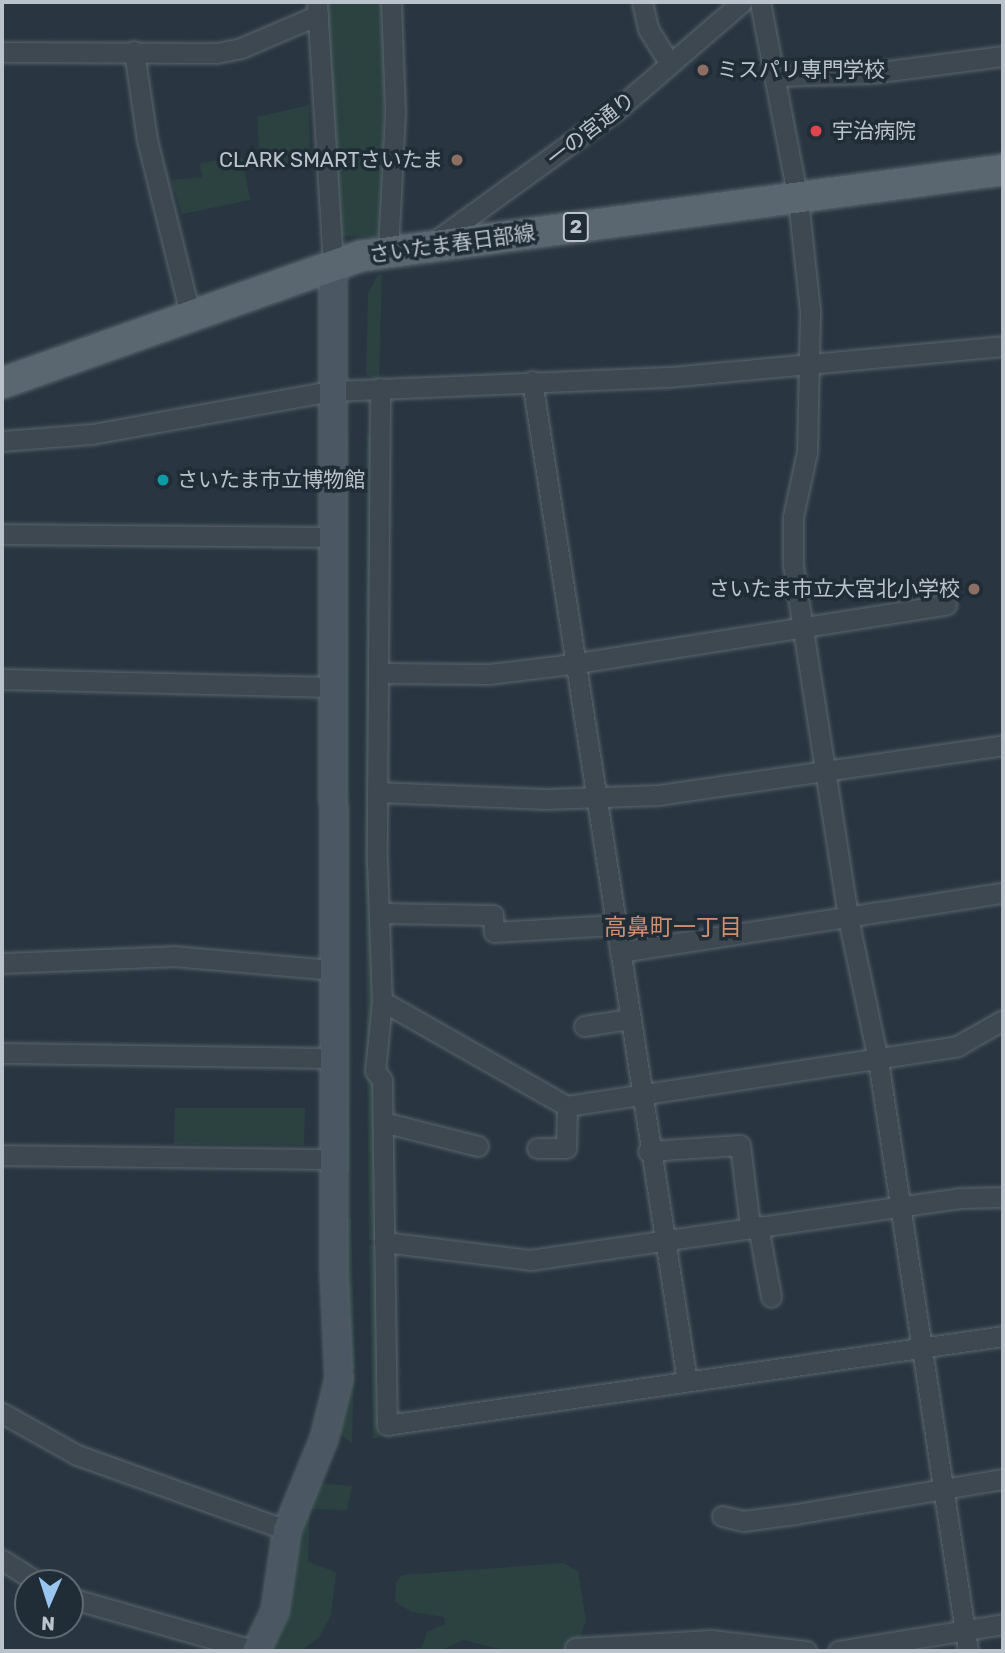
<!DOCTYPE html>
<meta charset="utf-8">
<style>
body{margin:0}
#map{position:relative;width:1005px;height:1653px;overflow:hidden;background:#293641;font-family:Rubik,"Noto Sans JP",sans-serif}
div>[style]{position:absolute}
.green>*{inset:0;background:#2b4241}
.roads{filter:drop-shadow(0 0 2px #5b666e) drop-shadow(0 0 2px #5b666e)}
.street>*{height:19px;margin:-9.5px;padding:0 9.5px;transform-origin:9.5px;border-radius:9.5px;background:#3d4851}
.secondary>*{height:26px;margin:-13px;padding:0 13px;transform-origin:13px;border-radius:13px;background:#4b5763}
.primary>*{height:30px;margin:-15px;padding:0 15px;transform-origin:15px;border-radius:15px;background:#5b6770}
.dots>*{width:19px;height:19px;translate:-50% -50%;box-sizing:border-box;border:4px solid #212d36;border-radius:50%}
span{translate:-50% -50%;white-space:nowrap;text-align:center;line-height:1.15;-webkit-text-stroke:7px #212d36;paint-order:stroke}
.shield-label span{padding:2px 5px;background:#212d36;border:2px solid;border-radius:5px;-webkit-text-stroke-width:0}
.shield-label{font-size:19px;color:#bac3cb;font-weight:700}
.poi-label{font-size:21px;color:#bac3cb}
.left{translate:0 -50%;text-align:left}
.right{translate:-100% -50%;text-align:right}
.street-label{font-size:21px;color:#bac3cb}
.neighbourhood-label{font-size:23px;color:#cf8e71}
.frame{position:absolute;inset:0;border:4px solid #bac3cb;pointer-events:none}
.north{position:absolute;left:14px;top:1569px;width:70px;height:70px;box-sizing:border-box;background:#212d36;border:2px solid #5e6972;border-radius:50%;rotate:183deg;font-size:19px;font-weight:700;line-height:28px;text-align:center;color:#bac3cb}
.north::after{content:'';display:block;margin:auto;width:24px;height:32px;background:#99c6f1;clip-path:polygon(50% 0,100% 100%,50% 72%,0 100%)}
</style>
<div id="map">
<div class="green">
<i style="clip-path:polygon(323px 2px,387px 2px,381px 234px,376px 237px,339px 236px)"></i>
<i style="clip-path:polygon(309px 105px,310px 166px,260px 164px,257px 117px)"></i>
<i style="clip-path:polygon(242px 157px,250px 200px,182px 214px,171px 180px,202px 177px,200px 163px)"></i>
<i style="clip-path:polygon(378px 275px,382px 275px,379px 380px,366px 375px,368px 293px)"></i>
<i style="clip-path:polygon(372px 397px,377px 403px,372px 867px,377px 878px,378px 1041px,372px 1050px,370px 1073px,378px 1088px,379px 1240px,369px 1240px,365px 875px,367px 434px,372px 434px)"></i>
<i style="clip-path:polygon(346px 399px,343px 434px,348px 434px,350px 1172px,342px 1172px,341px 401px)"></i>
<i style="clip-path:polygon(175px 1108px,305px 1108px,304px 1145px,174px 1144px)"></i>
<i style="clip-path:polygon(342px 1218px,351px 1218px,355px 1369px,346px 1369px)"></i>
<i style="clip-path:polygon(369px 1245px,379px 1246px,383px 1407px,378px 1439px,373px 1438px)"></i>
<i style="clip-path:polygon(345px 1374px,354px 1375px,352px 1444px,337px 1431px)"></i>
<i style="clip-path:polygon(318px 1483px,352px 1486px,347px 1510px,310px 1509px,308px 1562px,336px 1572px,331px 1615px,320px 1636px,301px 1651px,265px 1651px,292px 1543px)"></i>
<i style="clip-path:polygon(563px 1563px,578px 1571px,586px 1621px,575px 1651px,508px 1651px,463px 1640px,440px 1651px,405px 1651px,422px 1647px,427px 1632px,445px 1624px,444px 1617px,412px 1612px,395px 1602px,396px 1583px,402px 1575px)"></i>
</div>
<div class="roads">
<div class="street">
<i style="left:642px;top:2px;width:28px;rotate:77deg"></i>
<i style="left:648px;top:29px;width:41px;rotate:57.8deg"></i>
<i style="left:760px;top:2px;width:201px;rotate:79.1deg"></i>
<i style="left:798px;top:199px;width:113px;rotate:83.9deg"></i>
<i style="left:810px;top:311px;width:141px;rotate:91.2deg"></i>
<i style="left:807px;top:452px;width:66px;rotate:102.2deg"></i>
<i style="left:793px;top:517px;width:48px;rotate:90deg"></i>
<i style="left:793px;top:565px;width:367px;rotate:81.1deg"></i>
<i style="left:850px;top:928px;width:135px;rotate:78deg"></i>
<i style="left:878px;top:1060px;width:598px;rotate:81.34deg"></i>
<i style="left:317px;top:3px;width:261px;rotate:86.5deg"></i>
<i style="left:134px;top:51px;width:90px;rotate:81.7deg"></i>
<i style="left:147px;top:140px;width:179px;rotate:76.1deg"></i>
<i style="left:2px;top:52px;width:214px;rotate:0.3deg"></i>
<i style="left:216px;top:53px;width:25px;rotate:-11deg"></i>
<i style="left:241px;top:48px;width:84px;rotate:-23.2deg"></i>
<i style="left:777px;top:76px;width:95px;rotate:-1.8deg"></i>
<i style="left:872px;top:73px;width:132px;rotate:-7.4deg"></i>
<i style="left:434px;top:242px;width:228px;rotate:-35.9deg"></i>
<i style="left:619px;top:108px;width:162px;rotate:-40.8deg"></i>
<i style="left:388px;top:251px;width:140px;rotate:-87.1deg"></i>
<i style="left:395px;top:111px;width:109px;rotate:-92.1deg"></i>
<i style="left:532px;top:381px;width:1012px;rotate:81.19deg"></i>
<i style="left:380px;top:388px;width:473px;rotate:90.4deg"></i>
<i style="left:377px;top:861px;width:140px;rotate:88deg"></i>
<i style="left:382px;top:1001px;width:70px;rotate:95.7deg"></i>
<i style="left:375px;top:1071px;width:11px;rotate:52deg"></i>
<i style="left:382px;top:1080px;width:345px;rotate:89.2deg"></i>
<i style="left:387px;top:1425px;width:622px;rotate:-8.22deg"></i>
<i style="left:2px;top:441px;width:90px;rotate:-4.4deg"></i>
<i style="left:92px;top:434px;width:242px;rotate:-10.2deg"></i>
<i style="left:330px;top:391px;width:339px;rotate:-2.4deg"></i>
<i style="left:669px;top:377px;width:335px;rotate:-5.3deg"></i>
<i style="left:2px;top:534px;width:329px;rotate:0.5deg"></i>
<i style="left:379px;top:673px;width:110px;rotate:0.5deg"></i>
<i style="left:489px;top:674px;width:84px;rotate:-6.9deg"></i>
<i style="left:572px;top:664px;width:379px;rotate:-9deg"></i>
<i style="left:2px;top:679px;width:329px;rotate:1.4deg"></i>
<i style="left:377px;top:792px;width:169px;rotate:2.4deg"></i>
<i style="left:546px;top:799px;width:112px;rotate:-2deg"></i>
<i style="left:658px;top:795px;width:349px;rotate:-8.2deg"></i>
<i style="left:382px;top:913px;width:111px;rotate:1deg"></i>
<i style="left:493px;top:915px;width:17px;rotate:87deg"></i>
<i style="left:494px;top:932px;width:120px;rotate:-3.3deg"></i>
<i style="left:620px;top:952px;width:388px;rotate:-8.8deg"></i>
<i style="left:2px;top:963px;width:171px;rotate:-2.3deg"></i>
<i style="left:173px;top:956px;width:162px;rotate:5deg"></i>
<i style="left:382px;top:1001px;width:213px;rotate:29.6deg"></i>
<i style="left:567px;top:1106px;width:395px;rotate:-8.7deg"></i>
<i style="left:957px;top:1046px;width:53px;rotate:-29.5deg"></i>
<i style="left:584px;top:1026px;width:46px;rotate:-8.8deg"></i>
<i style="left:2px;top:1053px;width:332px;rotate:0.9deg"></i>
<i style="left:383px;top:1122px;width:98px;rotate:14.2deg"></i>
<i style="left:537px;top:1148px;width:29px"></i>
<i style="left:566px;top:1148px;width:42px;rotate:-88.6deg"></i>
<i style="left:648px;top:1151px;width:92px;rotate:-3.7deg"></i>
<i style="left:740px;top:1145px;width:83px;rotate:83deg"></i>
<i style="left:2px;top:1155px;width:332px;rotate:0.7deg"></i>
<i style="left:758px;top:1226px;width:72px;rotate:79.6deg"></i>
<i style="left:384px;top:1242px;width:147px;rotate:7deg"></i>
<i style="left:530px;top:1260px;width:434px;rotate:-8.2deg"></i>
<i style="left:960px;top:1198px;width:43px;rotate:-1.3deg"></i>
<i style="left:2px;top:1413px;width:86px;rotate:29.2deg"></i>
<i style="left:77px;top:1455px;width:223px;rotate:19.7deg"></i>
<i style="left:722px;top:1516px;width:22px;rotate:13deg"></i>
<i style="left:743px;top:1521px;width:53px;rotate:-7.5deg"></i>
<i style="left:796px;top:1514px;width:210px;rotate:-9.6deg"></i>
<i style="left:2px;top:1560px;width:44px;rotate:31.9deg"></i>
<i style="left:70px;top:1598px;width:193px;rotate:15.9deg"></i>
<i style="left:575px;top:1648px;width:136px;rotate:-3.4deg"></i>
<i style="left:711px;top:1640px;width:96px;rotate:6.6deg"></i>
<i style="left:838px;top:1651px;width:167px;rotate:-9.3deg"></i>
</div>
<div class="secondary">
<i style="left:256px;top:1651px;width:44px;rotate:-64.6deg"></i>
<i style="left:275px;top:1611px;width:82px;rotate:-81.6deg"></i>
<i style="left:287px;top:1530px;width:98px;rotate:-67.9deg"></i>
<i style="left:324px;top:1439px;width:62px;rotate:-76deg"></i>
<i style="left:339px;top:1379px;width:107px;rotate:-92.7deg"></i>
<i style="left:334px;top:1272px;width:1008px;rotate:-90.06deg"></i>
</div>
<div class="primary">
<i style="left:2px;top:383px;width:381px;rotate:-19.5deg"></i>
<i style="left:361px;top:256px;width:648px;rotate:-7.63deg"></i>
</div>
</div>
<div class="dots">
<i style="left:703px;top:70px;background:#8d6e63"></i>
<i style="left:816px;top:131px;background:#e0444e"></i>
<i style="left:457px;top:160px;background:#8d6e63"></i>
<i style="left:163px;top:480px;background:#0f9aa8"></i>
<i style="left:974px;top:589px;background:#8d6e63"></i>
</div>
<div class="shield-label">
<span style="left:576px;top:227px">2</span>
</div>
<div class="poi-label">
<span class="left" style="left:717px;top:70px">ミスパリ専門学校</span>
<span class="left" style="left:832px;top:131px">宇治病院</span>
<span class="right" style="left:443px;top:160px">CLARK SMARTさいたま</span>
<span class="left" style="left:177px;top:480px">さいたま市立博物館</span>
<span class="right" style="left:960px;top:589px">さいたま市立大宮北小学校</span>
</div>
<div class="street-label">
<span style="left:591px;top:129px;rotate:-38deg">一の宮通り</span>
<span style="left:452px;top:244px;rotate:-8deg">さいたま春日部線</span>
</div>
<div class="neighbourhood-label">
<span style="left:673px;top:927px">高鼻町一丁目</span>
</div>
<div class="frame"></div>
<div class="north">N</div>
</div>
